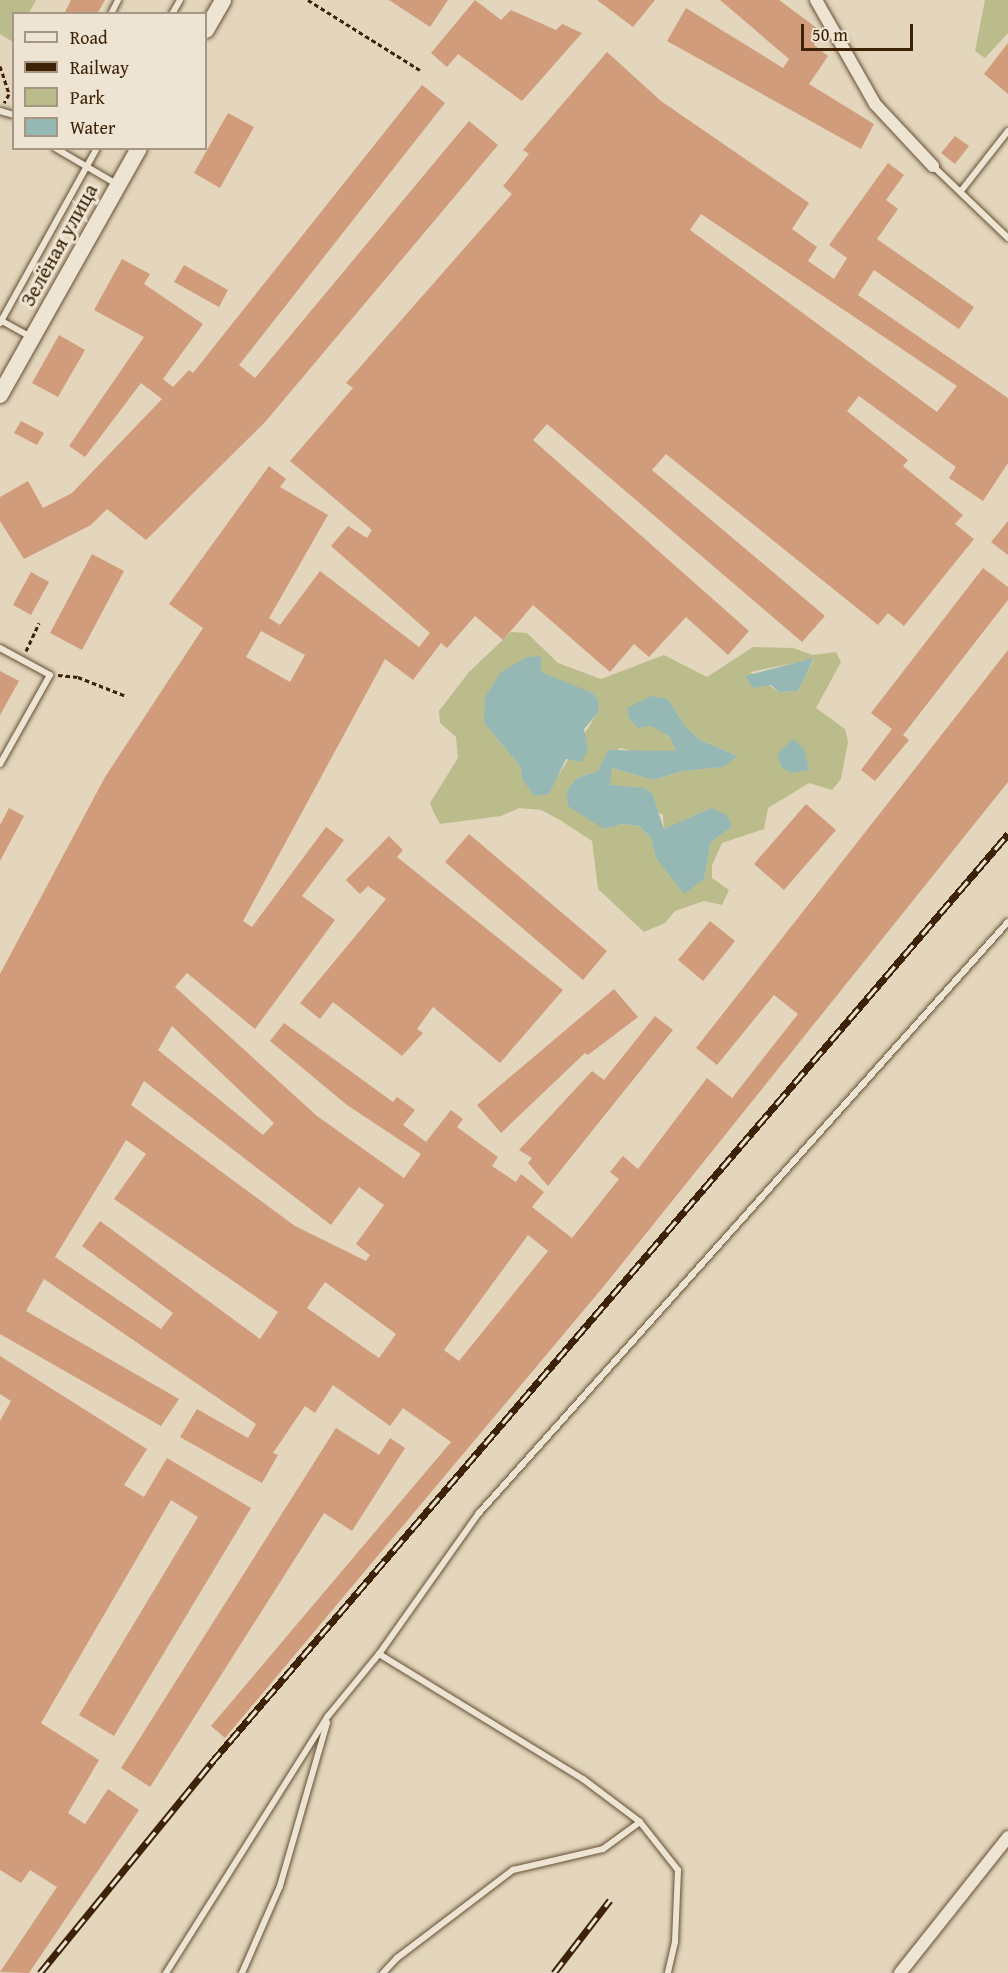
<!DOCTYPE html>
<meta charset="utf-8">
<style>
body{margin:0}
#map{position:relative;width:1008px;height:1973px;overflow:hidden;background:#e3d6bc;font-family:"Gentium Book Plus",serif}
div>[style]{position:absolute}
.green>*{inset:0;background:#bbbc8b}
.water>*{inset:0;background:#96b8b5}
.building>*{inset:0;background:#d19c7b}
.path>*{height:3px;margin-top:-1.5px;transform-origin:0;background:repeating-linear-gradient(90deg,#3d2206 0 4.5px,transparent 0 7.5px)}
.roads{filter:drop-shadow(0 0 2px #664f34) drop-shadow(0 0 2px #664f34)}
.lane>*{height:6px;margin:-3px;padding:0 3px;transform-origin:3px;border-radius:3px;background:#ede4d3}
.street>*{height:12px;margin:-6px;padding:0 6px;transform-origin:6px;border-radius:6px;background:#ede4d3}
.secondary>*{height:16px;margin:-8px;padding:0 8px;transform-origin:8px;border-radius:8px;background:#ede4d3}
.rail>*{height:7px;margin-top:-3.5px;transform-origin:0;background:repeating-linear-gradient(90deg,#ede4d3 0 14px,#3d2206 0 28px);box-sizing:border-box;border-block:2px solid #3d2206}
span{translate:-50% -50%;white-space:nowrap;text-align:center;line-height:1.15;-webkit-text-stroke:6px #ede4d3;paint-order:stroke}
.street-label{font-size:21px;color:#3d2206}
.legend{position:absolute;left:12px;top:12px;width:195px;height:138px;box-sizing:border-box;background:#ede4d3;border:2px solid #a79681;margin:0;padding:8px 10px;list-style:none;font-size:18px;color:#3d2206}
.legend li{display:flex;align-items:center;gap:12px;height:30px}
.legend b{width:30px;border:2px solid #a79681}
.scale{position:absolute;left:801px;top:24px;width:112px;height:27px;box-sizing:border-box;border:3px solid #3d2206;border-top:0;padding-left:8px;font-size:18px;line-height:21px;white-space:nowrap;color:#3d2206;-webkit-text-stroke:4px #ede4d3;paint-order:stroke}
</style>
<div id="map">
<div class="green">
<i style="clip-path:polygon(0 0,36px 0,29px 13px,14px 14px,13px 42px,0 34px)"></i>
<i style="clip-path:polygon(985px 0,1008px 0,1008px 33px,985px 58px,975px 51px)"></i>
<i style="clip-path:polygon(evenodd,511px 632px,527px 633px,558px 663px,601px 679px,664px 655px,707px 677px,753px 647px,793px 648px,813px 655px,836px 652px,841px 662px,816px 708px,845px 729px,848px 742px,841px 779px,832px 790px,809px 783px,768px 808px,764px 829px,722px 843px,712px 865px,712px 878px,729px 890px,722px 905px,704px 901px,675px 911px,665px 923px,644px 932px,598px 889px,592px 841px,560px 820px,541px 810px,519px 808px,501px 816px,440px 824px,434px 813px,430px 803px,458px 758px,456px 737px,440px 723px,439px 711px,469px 672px,511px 632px,541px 656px,541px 672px,555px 681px,593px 693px,599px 702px,598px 712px,556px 779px,522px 779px,520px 766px,484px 723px,541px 656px,511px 632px,814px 659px,798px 691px,779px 692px,750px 672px,814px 659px,511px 632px,668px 699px,685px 726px,700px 740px,738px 756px,722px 767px,683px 771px,653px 780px,612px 768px,609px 785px,663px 815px,664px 830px,711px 808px,732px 827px,711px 842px,704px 879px,667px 871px,656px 858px,651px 838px,639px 826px,623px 824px,604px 829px,567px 790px,577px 778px,598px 771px,620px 748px,642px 753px,676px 751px,670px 737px,651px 725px,668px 699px)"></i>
</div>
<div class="water">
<i style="clip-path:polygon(541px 656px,541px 672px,593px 693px,599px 702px,598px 713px,584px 729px,588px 750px,581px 762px,566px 759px,549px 794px,534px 796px,522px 779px,520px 766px,484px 723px,485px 697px,501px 672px,527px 657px)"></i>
<i style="clip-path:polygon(814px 658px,798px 691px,779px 692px,771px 685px,753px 688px,745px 676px)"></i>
<i style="clip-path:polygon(651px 696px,668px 699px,685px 726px,700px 740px,738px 756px,723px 767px,683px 771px,653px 780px,612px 768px,610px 785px,644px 788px,652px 793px,664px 829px,711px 808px,727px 815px,732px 827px,711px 842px,704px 879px,684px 894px,656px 858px,651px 838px,639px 826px,623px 824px,604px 829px,568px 806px,567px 790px,577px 778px,598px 771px,608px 750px,676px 751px,670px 737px,651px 726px,638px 728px,629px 718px,627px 708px)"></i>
<i style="clip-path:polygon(793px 739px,804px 749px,809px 770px,792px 773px,782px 768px,777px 754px)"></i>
</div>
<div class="building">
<i style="clip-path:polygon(71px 0,105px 0,97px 14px,64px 14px)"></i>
<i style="clip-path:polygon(389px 0,448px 0,430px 27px)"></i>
<i style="clip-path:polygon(475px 0,501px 20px,511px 10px,556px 30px,562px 24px,582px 33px,522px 101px,458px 54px,447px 67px,431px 53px)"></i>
<i style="clip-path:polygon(597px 0,655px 0,633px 27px)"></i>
<i style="clip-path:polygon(720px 0,779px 0,818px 29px,814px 45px,828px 56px,809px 84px,874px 124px,861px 149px,667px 41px,686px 8px,783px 68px,789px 59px)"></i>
<i style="clip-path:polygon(1008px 43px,1008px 94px,984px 74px)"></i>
<i style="clip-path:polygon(evenodd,607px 52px,661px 101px,809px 203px,792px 229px,817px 247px,808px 261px,834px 279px,847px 258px,829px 245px,888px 163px,904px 175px,886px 200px,898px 209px,877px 239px,974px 307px,959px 329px,874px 270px,858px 295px,1008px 398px,1008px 463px,983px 501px,949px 478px,956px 467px,859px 396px,847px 411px,908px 460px,903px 466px,963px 515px,955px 524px,974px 539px,904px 626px,888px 613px,878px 625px,666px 454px,652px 470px,825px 616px,802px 642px,547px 424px,533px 440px,749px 631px,728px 655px,686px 617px,649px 657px,634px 644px,610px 672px,533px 605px,503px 640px,475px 616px,447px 648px,441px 643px,413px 680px,385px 659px,243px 921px,252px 927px,326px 827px,344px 840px,302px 896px,335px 920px,255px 1029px,187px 973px,175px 987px,317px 1116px,404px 1178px,421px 1154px,347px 1105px,270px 1041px,284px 1023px,393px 1102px,397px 1097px,415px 1110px,403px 1125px,426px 1142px,451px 1110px,463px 1119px,457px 1127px,498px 1157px,492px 1166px,516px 1182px,521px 1174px,544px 1192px,532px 1207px,572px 1238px,619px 1179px,610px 1172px,623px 1156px,638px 1169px,707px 1078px,732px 1098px,798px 1014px,774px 995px,717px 1065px,696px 1048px,1008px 650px,1008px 782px,604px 1286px,225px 1738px,211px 1726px,451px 1442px,403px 1408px,390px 1426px,333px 1385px,315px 1413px,305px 1406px,273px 1453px,278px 1455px,262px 1483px,180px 1437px,197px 1409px,248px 1438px,256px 1424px,44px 1279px,26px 1311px,179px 1399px,161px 1426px,0 1334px,0 974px,105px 777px,203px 628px,169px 604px,269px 466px,286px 479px,280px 487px,328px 515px,269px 618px,280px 625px,320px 571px,419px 647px,430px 633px,331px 546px,348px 526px,367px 538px,372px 530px,290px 461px,353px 388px,346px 383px,512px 194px,503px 186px,529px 154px,523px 150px,607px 52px,701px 214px,957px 386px,937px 412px,690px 230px,701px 214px,607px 52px,261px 631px,305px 655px,290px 682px,246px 657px,261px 631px,607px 52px,172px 1026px,274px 1123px,263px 1135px,158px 1050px,172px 1026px,607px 52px,144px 1081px,331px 1225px,359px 1187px,384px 1205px,356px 1244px,370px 1255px,366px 1261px,295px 1226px,131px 1105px,144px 1081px,607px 52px,126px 1140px,146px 1154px,114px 1199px,278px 1312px,260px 1339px,100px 1221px,82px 1246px,173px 1313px,161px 1329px,55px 1257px,126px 1140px,607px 52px,528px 1235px,548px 1251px,459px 1361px,444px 1350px,528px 1235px,607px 52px,325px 1282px,396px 1334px,379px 1358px,307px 1308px,325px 1282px)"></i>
<i style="clip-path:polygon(422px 85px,445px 103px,239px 365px,255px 378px,469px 121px,498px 145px,266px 421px,146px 540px,107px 509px,91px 525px,24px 559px,0 521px,0 497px,28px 481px,43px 508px,72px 493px,162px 399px,141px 383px,85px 457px,69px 446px,144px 337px,94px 310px,122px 259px,150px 274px,144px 284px,203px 324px,163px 379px,173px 387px,189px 370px,193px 373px)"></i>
<i style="clip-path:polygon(228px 113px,254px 127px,220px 188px,194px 173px)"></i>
<i style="clip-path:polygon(955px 136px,969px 146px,955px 164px,941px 153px)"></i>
<i style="clip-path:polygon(184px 265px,228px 290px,219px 307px,174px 282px)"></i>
<i style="clip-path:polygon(59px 335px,85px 350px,58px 397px,32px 383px)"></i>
<i style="clip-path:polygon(21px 421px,44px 433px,37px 445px,14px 433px)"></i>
<i style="clip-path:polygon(1008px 521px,1008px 555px,991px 542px)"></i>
<i style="clip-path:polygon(92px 554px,124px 571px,82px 650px,50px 633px)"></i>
<i style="clip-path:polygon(983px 568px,1008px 587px,1008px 600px,903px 735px,909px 740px,875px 781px,861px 770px,892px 729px,871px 713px)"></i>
<i style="clip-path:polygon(31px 572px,49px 582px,31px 615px,13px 605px)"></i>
<i style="clip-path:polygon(0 671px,19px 681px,0 715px)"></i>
<i style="clip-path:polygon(806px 804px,836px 830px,784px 890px,754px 864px)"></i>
<i style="clip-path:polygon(9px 808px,24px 816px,0 861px,0 825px)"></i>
<i style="clip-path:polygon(469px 834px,607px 951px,583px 980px,445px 862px)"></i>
<i style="clip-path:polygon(389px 836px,403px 850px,397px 857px,563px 990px,500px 1063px,433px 1007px,417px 1029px,423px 1033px,402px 1056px,333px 1002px,320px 1019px,300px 1003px,386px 899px,368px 886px,360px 894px,346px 880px)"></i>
<i style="clip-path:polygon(710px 921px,735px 941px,703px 981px,678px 960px)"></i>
<i style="clip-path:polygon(614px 989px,638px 1017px,588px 1055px,585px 1053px,501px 1133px,477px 1105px)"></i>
<i style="clip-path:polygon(655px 1016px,673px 1030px,548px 1186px,528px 1163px,532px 1158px,519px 1150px,592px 1071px,604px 1080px)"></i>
<i style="clip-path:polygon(0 1356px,147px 1449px,124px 1485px,144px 1497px,167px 1458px,251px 1508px,114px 1736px,79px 1715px,198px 1517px,171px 1500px,41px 1723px,99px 1760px,68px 1813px,85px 1824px,108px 1789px,139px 1810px,29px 1973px,0 1972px,57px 1887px,30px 1870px,21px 1883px,0 1870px,0 1421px,11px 1401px,0 1394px)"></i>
<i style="clip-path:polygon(336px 1428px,379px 1455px,390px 1438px,405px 1448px,352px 1531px,324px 1513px,150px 1787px,121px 1768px)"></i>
</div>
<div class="path">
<i style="left:308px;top:0;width:132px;rotate:32deg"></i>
<i style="left:0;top:66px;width:29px;rotate:72deg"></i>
<i style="left:9px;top:94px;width:10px;rotate:119deg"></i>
<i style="left:26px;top:651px;width:31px;rotate:-65deg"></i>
<i style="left:58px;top:675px;width:20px;rotate:6deg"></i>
<i style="left:78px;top:677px;width:52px;rotate:21.6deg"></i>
</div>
<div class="roads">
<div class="lane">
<i style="left:111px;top:14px;width:16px;rotate:-63deg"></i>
<i style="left:172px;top:14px;width:16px;rotate:-60deg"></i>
<i style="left:0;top:111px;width:15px;rotate:16deg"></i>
<i style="left:55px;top:148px;width:73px;rotate:30.4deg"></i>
<i style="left:933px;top:166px;width:104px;rotate:43.8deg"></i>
<i style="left:961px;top:191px;width:76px;rotate:-51.9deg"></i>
<i style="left:0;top:320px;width:35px;rotate:29deg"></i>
<i style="left:0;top:323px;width:200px;rotate:-61deg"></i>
<i style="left:0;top:648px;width:57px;rotate:28.4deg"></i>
<i style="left:50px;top:675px;width:102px;rotate:119.3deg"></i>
<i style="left:379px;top:1654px;width:239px;rotate:31.5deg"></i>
<i style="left:583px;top:1779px;width:71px;rotate:37deg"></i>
<i style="left:640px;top:1822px;width:61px;rotate:51.6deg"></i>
<i style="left:678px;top:1870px;width:72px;rotate:92.4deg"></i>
<i style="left:675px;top:1942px;width:32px;rotate:103deg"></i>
<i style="left:166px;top:1973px;width:304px;rotate:-57.8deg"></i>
<i style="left:328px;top:1716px;width:80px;rotate:-50.6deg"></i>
<i style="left:379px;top:1654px;width:173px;rotate:-54.7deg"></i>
<i style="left:479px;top:1513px;width:793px;rotate:-48.17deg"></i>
<i style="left:242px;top:1973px;width:95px;rotate:-66.4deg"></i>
<i style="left:280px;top:1886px;width:170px;rotate:-73.9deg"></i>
<i style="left:383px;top:1973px;width:21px;rotate:-47deg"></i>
<i style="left:397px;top:1958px;width:146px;rotate:-37.2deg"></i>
<i style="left:513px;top:1870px;width:92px;rotate:-13.1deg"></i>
<i style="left:603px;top:1849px;width:46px;rotate:-36.1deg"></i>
</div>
<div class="street">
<i style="left:816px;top:0;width:120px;rotate:60.4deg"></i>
<i style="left:875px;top:104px;width:85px;rotate:46.9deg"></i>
<i style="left:900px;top:1973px;width:174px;rotate:-51.5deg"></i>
</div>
<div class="secondary">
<i style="left:206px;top:30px;width:34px;rotate:-60deg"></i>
<i style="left:0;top:395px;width:283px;rotate:-60.6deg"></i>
</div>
</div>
<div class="rail">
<i style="left:40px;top:1973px;width:271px;rotate:-50.8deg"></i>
<i style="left:211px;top:1763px;width:1224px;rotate:-49.37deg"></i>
<i style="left:554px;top:1973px;width:92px;rotate:-52.5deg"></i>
</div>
<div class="street-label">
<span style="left:59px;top:245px;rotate:-61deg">Зелёная улица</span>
</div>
<ul class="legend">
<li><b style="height:8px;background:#ede4d3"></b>Road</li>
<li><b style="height:8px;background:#3d2206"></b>Railway</li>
<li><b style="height:16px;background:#bbbc8b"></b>Park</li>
<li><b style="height:16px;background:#96b8b5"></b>Water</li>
</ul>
<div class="scale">50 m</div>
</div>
